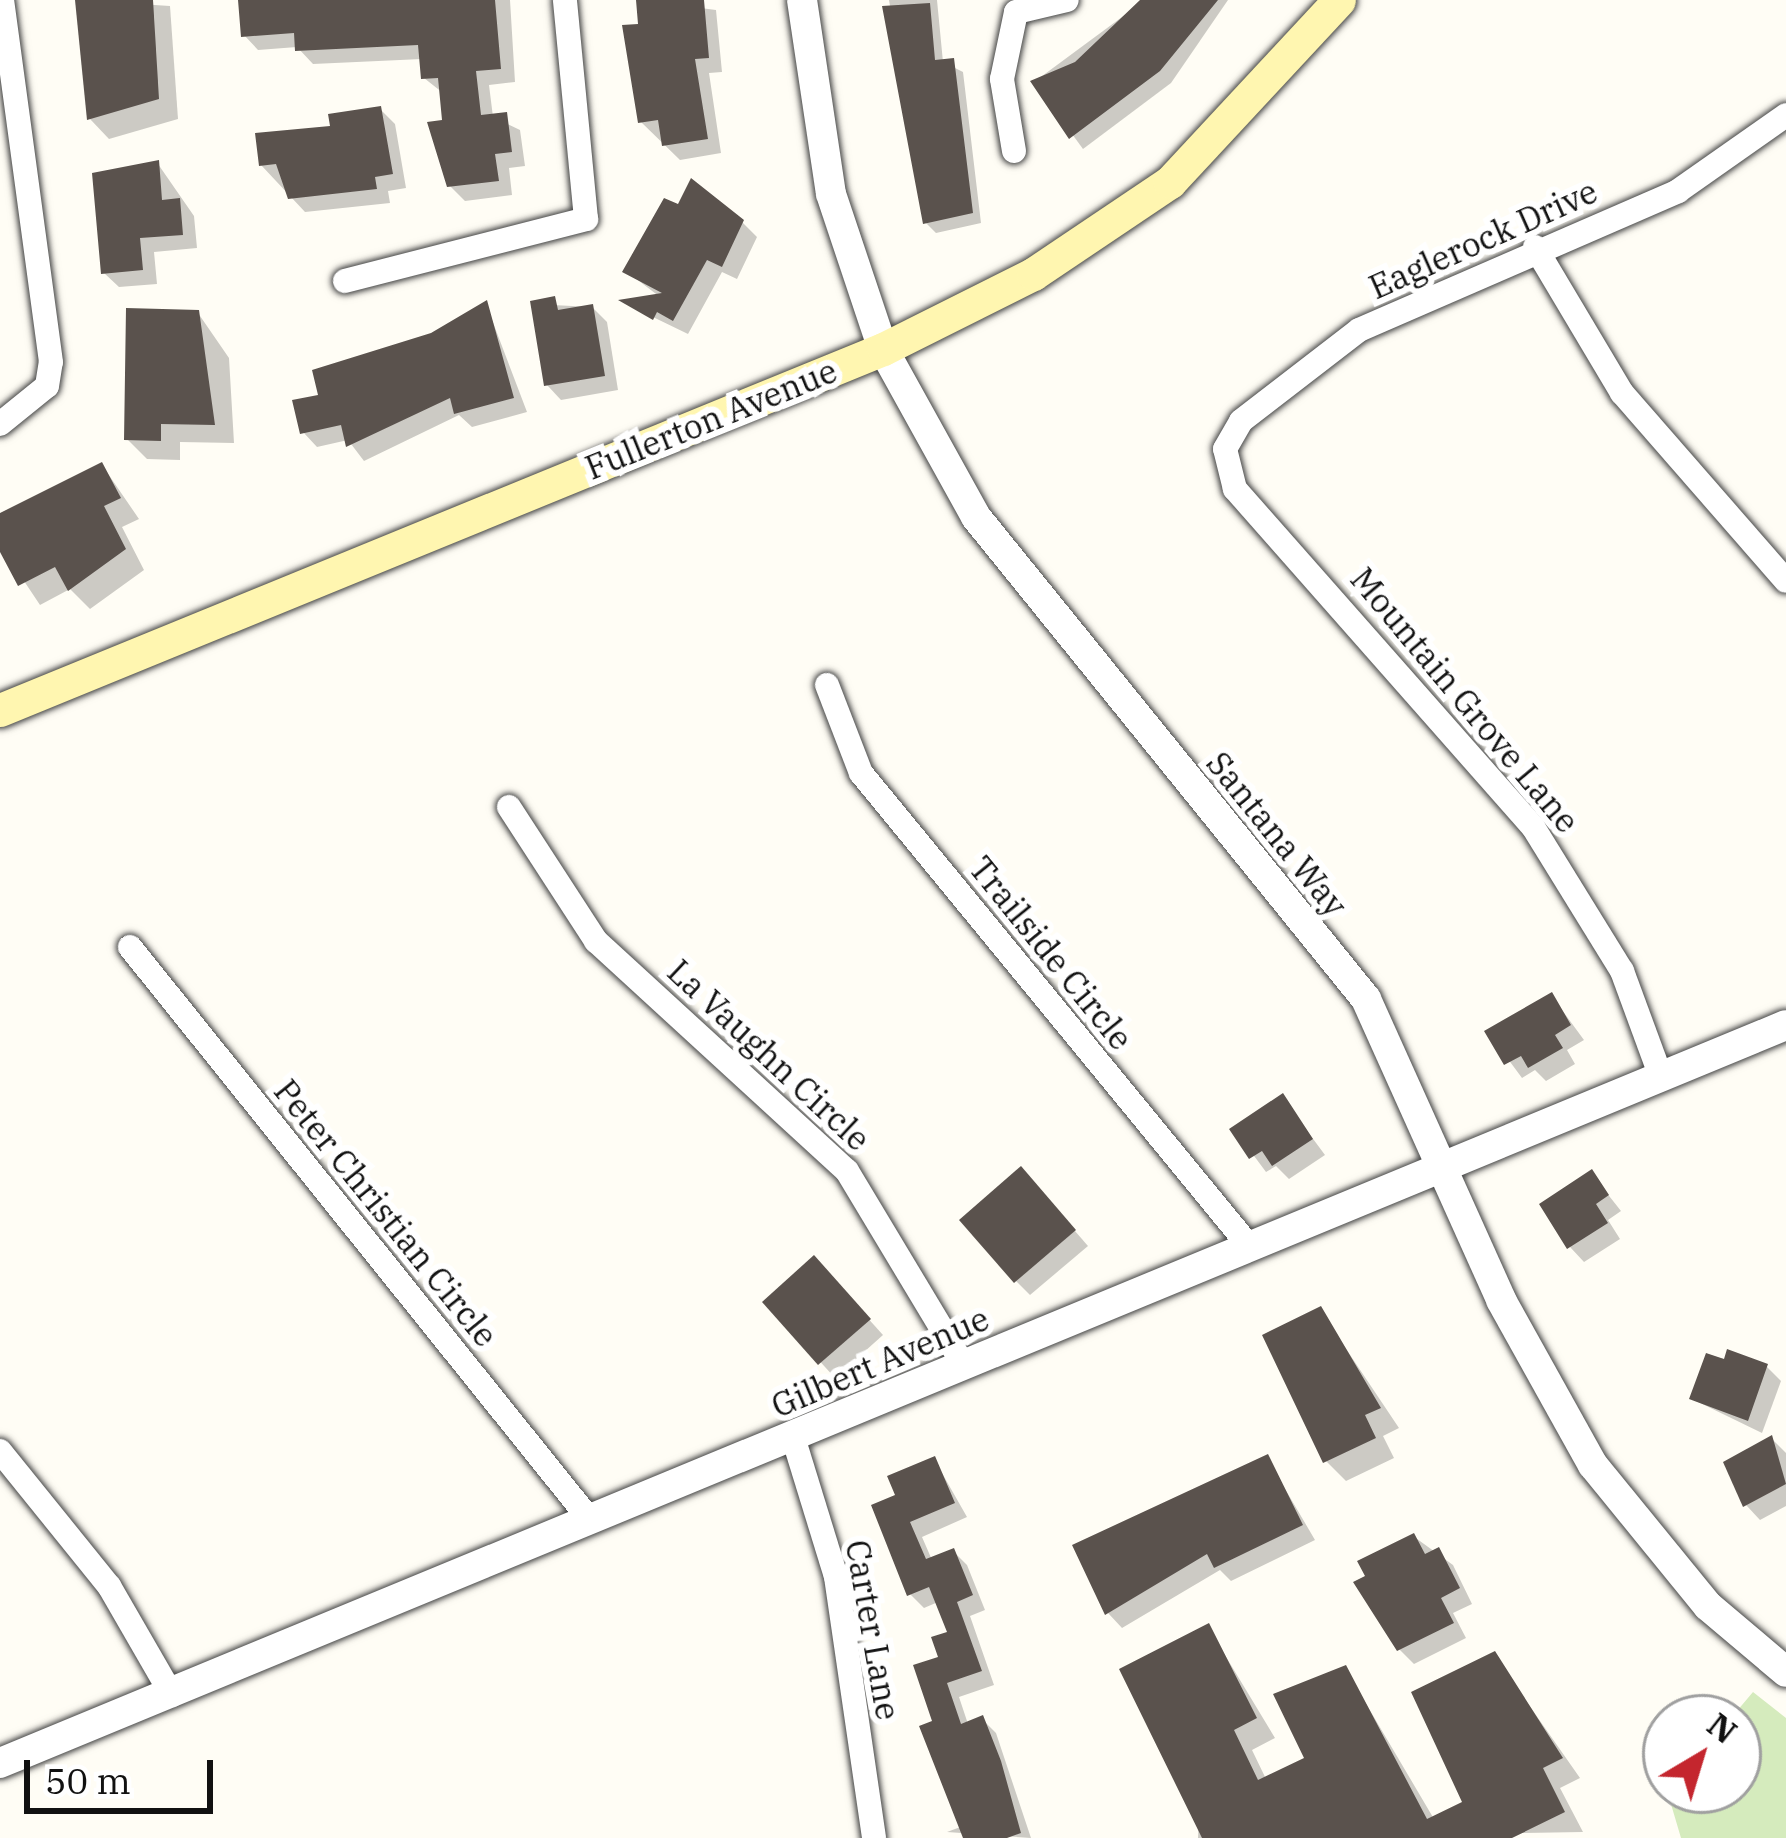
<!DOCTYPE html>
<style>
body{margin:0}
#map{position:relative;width:1786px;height:1838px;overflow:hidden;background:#fffdf5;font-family:"IBM Plex Serif",serif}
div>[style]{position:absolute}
.green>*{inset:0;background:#d5ebbd}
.shadow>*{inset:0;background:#0003}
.building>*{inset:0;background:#5a524d}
.roads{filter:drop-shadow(0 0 3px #444) drop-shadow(0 0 3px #444)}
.minor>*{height:24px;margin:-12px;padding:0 12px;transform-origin:12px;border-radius:12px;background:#fff}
.tertiary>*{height:30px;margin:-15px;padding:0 15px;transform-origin:15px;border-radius:15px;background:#fff}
.secondary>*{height:33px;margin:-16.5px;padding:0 16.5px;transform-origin:16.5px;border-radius:16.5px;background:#fff6b0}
span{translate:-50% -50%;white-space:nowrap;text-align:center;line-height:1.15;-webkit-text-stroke:12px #fff;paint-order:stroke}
.street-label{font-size:33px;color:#111}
.north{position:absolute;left:1642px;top:1694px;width:120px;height:120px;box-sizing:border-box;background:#fff;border:3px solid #a0a0a0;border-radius:50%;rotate:38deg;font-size:33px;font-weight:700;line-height:48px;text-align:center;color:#111}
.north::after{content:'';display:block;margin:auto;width:42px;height:54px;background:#c4262e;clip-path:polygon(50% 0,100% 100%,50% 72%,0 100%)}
.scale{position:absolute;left:24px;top:1760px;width:189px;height:54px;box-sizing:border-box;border:6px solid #111;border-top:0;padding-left:15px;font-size:36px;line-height:42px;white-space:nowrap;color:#111;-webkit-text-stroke:9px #fff;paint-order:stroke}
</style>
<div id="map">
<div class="green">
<i style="clip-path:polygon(1753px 1692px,1786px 1718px,1786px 1838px,1681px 1838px,1668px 1794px,1738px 1790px,1731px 1718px)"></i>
</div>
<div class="shadow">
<i style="clip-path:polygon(78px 0,170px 6px,178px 119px,109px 139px,90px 119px)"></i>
<i style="clip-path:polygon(241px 0,510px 0,515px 82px,489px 85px,493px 117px,520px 130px,525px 166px,509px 168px,512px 195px,465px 201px,450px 186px,443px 93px,424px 78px,422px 59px,313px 64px,297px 47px,258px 50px,244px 35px)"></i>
<i style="clip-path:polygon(639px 0,716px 10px,722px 72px,709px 73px,721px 153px,680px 160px,641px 122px)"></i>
<i style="clip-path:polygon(889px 0,937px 0,943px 62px,963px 72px,981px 223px,936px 233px,926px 223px)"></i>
<i style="clip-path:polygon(1145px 0,1228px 0,1171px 83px,1083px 149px,1034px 82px)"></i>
<i style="clip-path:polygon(380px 109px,395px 124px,406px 188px,388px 191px,390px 203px,305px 212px,261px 165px)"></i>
<i style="clip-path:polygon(158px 164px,194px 216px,197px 248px,154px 252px,157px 284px,119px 287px,104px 273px)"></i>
<i style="clip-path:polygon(742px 222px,757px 237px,737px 279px,722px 272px,688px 334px,624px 303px,660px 297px,626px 271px)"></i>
<i style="clip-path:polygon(486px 304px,527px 412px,472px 427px,459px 415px,364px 461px,348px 440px,317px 447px,303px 432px)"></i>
<i style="clip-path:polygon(533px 304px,592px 307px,607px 322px,618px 390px,561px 400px,547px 385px)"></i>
<i style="clip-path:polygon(198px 313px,229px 358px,234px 443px,180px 442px,180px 460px,147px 459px,127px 439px)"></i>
<i style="clip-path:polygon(102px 465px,139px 519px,122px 527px,144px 570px,90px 609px,70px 589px,40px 605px,0 545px,0 517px)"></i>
<i style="clip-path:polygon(1551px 995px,1584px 1040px,1567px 1050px,1575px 1064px,1546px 1081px,1535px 1070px,1522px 1078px,1488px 1032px)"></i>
<i style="clip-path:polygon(1282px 1097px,1325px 1155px,1289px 1179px,1276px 1166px,1266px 1172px,1234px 1129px)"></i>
<i style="clip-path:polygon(1591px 1173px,1621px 1211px,1608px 1220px,1620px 1239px,1584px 1262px,1570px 1247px)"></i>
<i style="clip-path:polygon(1035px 1185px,1088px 1246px,1030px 1295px,1016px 1281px)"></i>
<i style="clip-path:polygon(828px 1274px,883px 1335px,835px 1378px,766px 1302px)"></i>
<i style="clip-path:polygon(1320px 1310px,1399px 1428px,1383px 1436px,1394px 1458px,1346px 1481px,1326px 1461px)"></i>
<i style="clip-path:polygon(1708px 1356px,1767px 1367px,1781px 1381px,1762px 1433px,1692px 1399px)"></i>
<i style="clip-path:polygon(1771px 1438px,1786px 1453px,1786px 1506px,1760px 1520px,1746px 1505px)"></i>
<i style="clip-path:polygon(1267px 1458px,1315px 1540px,1231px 1581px,1220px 1570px,1122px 1628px,1108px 1613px)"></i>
<i style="clip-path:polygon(934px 1459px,967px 1517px,922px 1537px,932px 1560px,953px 1551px,967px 1565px,985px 1610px,970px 1616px,994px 1685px,959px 1697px,968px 1724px,982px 1719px,996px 1733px,1031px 1838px,947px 1832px,963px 1826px,936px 1723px,951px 1634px,938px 1602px,924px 1608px,910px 1594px,899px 1496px)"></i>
<i style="clip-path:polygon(1413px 1536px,1453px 1565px,1472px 1604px,1453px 1613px,1466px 1638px,1414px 1664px,1399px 1649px)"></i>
<i style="clip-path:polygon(1208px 1627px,1275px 1738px,1252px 1750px,1266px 1779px,1308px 1760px,1345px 1668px,1434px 1819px,1466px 1803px,1494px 1655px,1580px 1778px,1560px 1788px,1583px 1832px,1198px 1838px)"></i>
</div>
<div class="building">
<i style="clip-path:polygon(75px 0,153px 0,159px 99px,87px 120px)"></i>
<i style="clip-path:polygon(238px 0,495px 0,501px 69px,476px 71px,481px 115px,507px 112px,512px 152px,495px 154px,499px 181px,447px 187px,427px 122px,442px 120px,438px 78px,421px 79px,418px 45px,295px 51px,294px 33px,241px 37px)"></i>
<i style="clip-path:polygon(636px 0,704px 0,709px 58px,695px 59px,708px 139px,662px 146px,658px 120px,638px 123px,622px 25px,638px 24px)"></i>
<i style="clip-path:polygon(1140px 0,1218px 0,1160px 71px,1069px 139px,1030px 81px,1075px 62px)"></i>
<i style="clip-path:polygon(930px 3px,935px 60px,954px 58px,973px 213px,923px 224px,882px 6px)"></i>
<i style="clip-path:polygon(381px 106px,393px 174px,375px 177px,377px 189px,288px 199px,276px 164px,259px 166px,255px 133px,330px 126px,328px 114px)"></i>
<i style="clip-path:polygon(159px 160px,162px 200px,180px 198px,183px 235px,140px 238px,143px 270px,101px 274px,92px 173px)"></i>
<i style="clip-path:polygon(691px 178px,744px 220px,722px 267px,707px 260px,673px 321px,657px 312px,653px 320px,618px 300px,662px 293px,622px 272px,664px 198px,678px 204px)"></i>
<i style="clip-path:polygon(555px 296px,558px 310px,593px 304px,605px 376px,544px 386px,530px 301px)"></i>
<i style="clip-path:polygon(487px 300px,514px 398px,454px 414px,450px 398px,346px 447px,341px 425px,300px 434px,292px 400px,318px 395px,312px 370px,431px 333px)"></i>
<i style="clip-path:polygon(126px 308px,199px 310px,215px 425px,161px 424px,161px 441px,124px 440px)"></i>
<i style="clip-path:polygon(102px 462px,121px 498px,104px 506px,126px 549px,68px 591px,55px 567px,18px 586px,0 552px,0 513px)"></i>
<i style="clip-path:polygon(1552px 992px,1571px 1025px,1555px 1035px,1563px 1048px,1528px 1068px,1521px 1056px,1504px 1065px,1484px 1031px)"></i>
<i style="clip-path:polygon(1283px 1093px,1313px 1139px,1272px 1166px,1262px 1151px,1249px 1159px,1229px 1129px)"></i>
<i style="clip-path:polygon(1021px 1166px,1076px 1230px,1014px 1283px,959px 1220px)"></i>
<i style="clip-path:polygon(1592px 1169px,1609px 1195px,1596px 1204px,1608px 1223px,1567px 1249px,1539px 1204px)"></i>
<i style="clip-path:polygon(814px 1255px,871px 1319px,818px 1365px,762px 1302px)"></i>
<i style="clip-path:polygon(1321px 1306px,1381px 1408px,1365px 1415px,1376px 1438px,1323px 1463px,1262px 1335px)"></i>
<i style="clip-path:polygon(1727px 1349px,1768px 1364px,1748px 1421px,1689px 1399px,1706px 1353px,1724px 1359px)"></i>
<i style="clip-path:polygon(1772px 1435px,1786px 1484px,1743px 1507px,1723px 1462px)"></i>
<i style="clip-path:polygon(1268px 1454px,1303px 1525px,1214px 1568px,1207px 1554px,1105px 1615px,1072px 1545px)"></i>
<i style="clip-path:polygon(935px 1456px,955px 1503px,910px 1522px,926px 1559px,954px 1548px,973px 1595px,957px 1602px,982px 1671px,947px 1683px,961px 1724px,983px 1715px,1001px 1761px,1021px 1833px,1007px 1838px,963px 1838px,919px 1726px,932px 1721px,913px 1665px,938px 1657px,931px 1637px,947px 1632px,929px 1587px,907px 1596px,871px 1505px,895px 1495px,887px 1476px)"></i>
<i style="clip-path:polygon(1414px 1533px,1425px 1554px,1439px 1547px,1460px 1588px,1441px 1598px,1454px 1623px,1397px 1651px,1353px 1582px,1365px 1576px,1357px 1561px)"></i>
<i style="clip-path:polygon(1209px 1623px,1257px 1718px,1234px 1730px,1258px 1780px,1304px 1758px,1273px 1694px,1346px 1665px,1427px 1819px,1462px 1802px,1411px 1692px,1495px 1651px,1563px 1758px,1543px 1768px,1565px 1812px,1512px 1838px,1202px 1838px,1119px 1669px)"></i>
</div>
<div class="roads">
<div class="minor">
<i style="left:1016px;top:12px;width:52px;rotate:-13.2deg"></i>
<i style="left:1014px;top:151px;width:73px;rotate:-99.5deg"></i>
<i style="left:1002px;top:79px;width:68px;rotate:-78.2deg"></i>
<i style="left:1535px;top:247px;width:170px;rotate:59.2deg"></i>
<i style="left:1622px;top:393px;width:249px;rotate:48.9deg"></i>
<i style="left:345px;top:281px;width:249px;rotate:-14.4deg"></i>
<i style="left:586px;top:219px;width:220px;rotate:-95.5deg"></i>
<i style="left:0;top:424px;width:60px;rotate:-39deg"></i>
<i style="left:47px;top:386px;width:24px;rotate:-81deg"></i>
<i style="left:51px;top:362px;width:365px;rotate:-97.7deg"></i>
<i style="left:827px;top:685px;width:94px;rotate:68.9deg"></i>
<i style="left:861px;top:773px;width:613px;rotate:50.63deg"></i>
<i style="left:509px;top:807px;width:160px;rotate:57deg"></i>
<i style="left:596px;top:941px;width:340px;rotate:42.5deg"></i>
<i style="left:847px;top:1171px;width:227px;rotate:59deg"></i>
<i style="left:130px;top:947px;width:736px;rotate:51.23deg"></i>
<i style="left:1661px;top:1077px;width:113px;rotate:-110.2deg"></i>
<i style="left:1622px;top:971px;width:169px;rotate:-121.7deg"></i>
<i style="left:1533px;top:827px;width:451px;rotate:-131.4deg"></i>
<i style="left:1235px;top:489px;width:41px;rotate:-104deg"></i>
<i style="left:1225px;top:449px;width:32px;rotate:-60deg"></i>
<i style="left:1241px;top:421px;width:149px;rotate:-37.6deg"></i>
<i style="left:1359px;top:330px;width:348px;rotate:-23.5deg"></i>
<i style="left:1678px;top:191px;width:132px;rotate:-35.1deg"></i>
<i style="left:793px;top:1437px;width:146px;rotate:72.9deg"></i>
<i style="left:836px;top:1577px;width:264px;rotate:81.7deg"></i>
<i style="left:0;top:1451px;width:174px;rotate:51.1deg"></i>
<i style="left:109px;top:1586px;width:126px;rotate:60deg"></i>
</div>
<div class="tertiary">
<i style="left:802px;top:0;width:196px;rotate:81.5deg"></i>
<i style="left:831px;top:194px;width:163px;rotate:71.5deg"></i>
<i style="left:883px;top:349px;width:192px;rotate:61deg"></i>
<i style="left:976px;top:517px;width:620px;rotate:51.02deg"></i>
<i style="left:1366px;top:999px;width:330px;rotate:65.8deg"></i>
<i style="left:1501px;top:1300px;width:189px;rotate:60.9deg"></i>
<i style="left:1593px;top:1465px;width:182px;rotate:50.8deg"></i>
<i style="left:1708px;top:1606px;width:102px;rotate:40.2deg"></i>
<i style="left:0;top:1763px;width:1932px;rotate:-22.45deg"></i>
</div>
<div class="secondary">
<i style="left:0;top:710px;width:954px;rotate:-22.24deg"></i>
<i style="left:883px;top:349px;width:168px;rotate:-26.6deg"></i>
<i style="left:1033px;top:274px;width:165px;rotate:-33.9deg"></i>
<i style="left:1170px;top:182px;width:248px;rotate:-47.1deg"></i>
</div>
</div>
<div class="street-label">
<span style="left:1483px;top:239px;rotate:-24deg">Eaglerock Drive</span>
<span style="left:711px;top:419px;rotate:-22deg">Fullerton Avenue</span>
<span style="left:1465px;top:700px;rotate:50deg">Mountain Grove Lane</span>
<span style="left:1277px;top:834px;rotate:51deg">Santana Way</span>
<span style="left:1051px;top:953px;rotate:51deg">Trailside Circle</span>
<span style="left:769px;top:1055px;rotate:43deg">La Vaughn Circle</span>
<span style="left:386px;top:1213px;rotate:51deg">Peter Christian Circle</span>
<span style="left:880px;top:1362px;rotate:-23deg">Gilbert Avenue</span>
<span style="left:873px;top:1630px;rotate:80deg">Carter Lane</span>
</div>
<div class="north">N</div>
<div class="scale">50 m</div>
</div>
